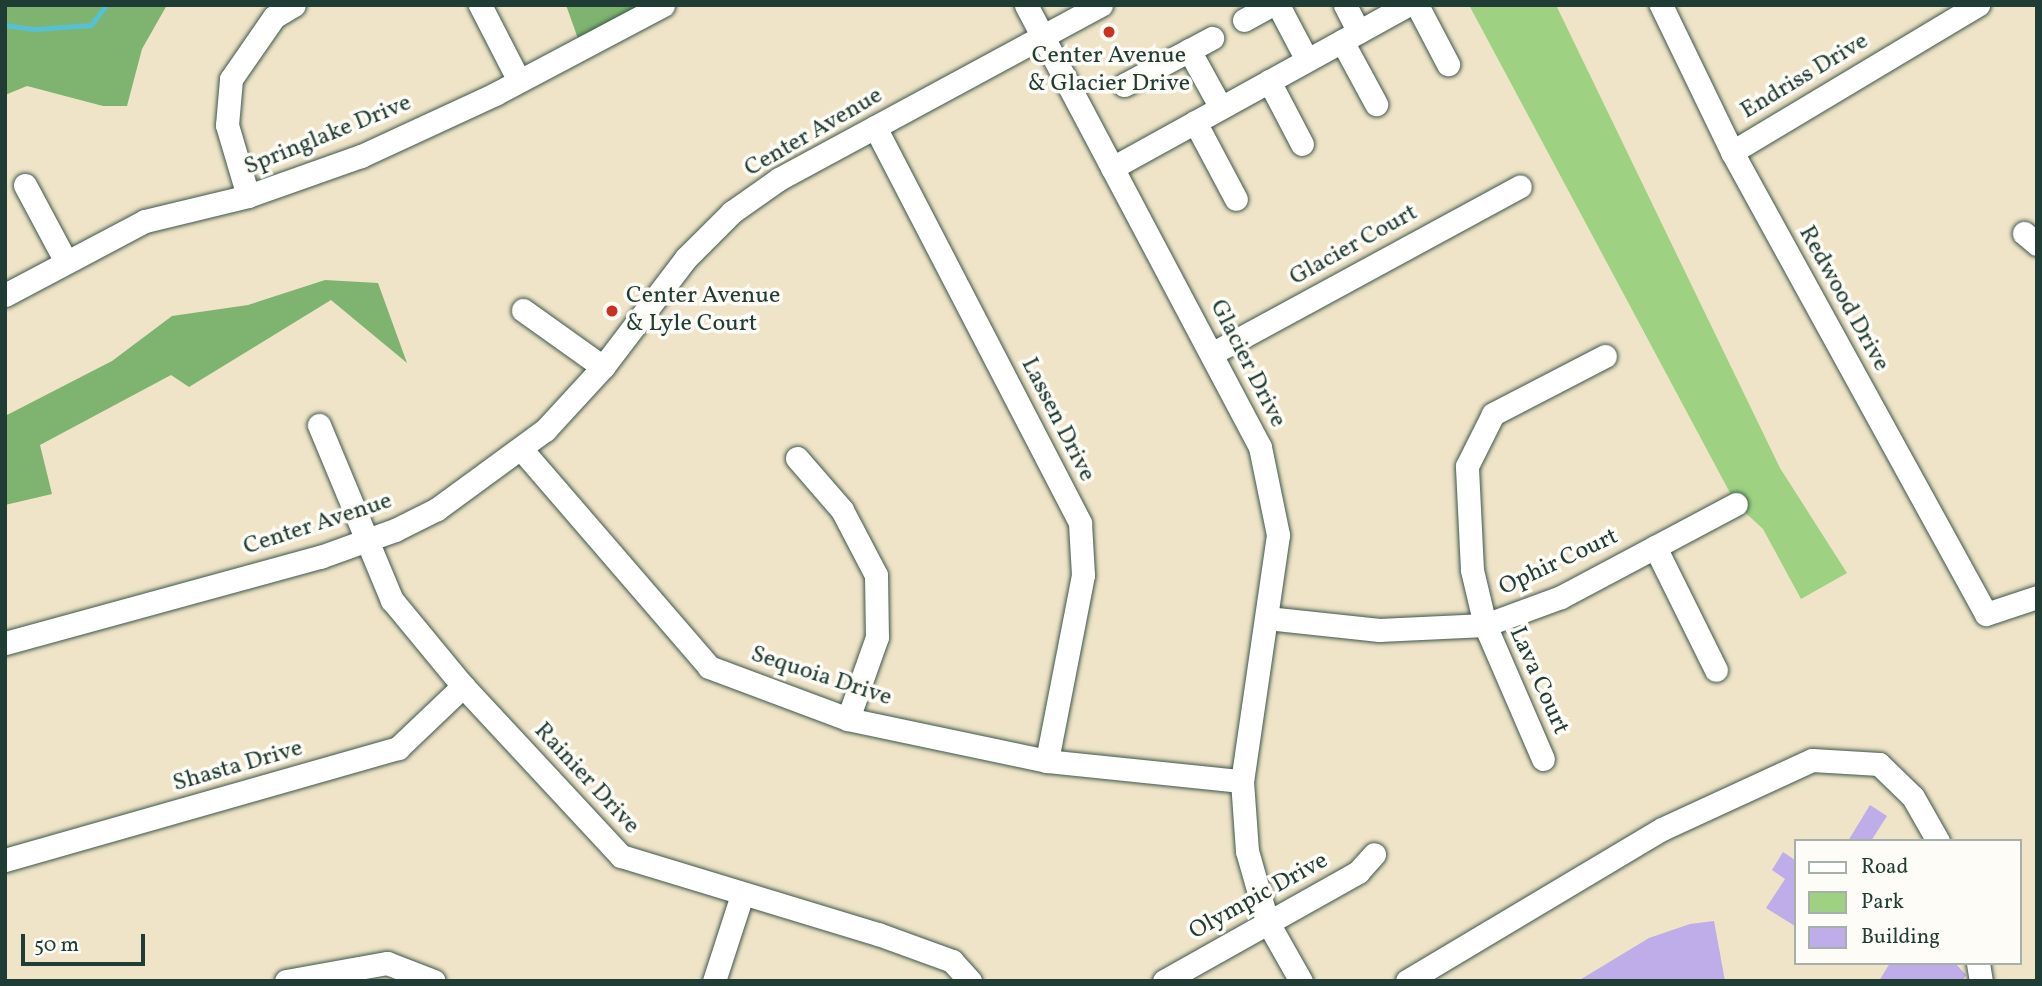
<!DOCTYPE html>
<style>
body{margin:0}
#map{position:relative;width:2042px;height:986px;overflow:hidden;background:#efe4c8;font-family:Vollkorn,serif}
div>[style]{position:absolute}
.green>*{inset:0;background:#9ed282}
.forest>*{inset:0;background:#7eb470}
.stream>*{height:5px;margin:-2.5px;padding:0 2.5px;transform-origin:2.5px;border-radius:2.5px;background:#57c1d2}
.building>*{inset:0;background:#beade8}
.roads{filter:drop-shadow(0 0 2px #3e564a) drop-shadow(0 0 2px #3e564a)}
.minor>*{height:23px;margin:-11.5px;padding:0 11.5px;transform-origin:11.5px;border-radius:11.5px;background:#fff}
.dots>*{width:19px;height:19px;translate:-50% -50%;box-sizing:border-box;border:4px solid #fdfcf7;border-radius:50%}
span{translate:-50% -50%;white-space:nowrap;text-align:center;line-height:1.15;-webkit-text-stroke:7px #fdfcf7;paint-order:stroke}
.poi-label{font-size:24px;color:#1f3d34}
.left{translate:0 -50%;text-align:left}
.street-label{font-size:24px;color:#1f3d34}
.frame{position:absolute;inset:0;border:7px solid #1f3d34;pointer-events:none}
.legend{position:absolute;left:1794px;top:839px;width:228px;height:126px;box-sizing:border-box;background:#fdfcf7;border:2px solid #a4b0a9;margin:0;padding:9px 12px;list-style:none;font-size:21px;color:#1f3d34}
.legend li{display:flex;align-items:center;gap:14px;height:35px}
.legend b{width:35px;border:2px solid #a4b0a9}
.scale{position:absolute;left:21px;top:934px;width:124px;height:32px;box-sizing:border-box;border:4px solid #1f3d34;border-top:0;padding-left:9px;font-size:21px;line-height:24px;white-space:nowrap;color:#1f3d34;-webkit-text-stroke:5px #fdfcf7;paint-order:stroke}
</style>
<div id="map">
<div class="green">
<i style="clip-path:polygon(1469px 5px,1556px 5px,1780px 468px,1847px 573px,1801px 599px,1763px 529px,1736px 504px)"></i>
</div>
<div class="forest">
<i style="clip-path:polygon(5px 5px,167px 5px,142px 49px,127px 106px,103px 106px,27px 86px,5px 95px)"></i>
<i style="clip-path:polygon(566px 5px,639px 5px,582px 50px)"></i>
<i style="clip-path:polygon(325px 280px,378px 283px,407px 363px,331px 300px,189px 387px,171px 375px,40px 445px,52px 494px,5px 505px,5px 416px,112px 361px,172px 316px,248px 305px)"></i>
</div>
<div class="stream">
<i style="left:5px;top:25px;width:30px;rotate:8deg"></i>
<i style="left:35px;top:29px;width:56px;rotate:-4.1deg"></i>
<i style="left:91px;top:25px;width:25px;rotate:-53deg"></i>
</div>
<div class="building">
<i style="clip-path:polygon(1870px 805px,1887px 816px,1871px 841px,1848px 841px)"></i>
<i style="clip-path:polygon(1783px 852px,1795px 860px,1795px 926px,1766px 908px,1785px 879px,1772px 870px)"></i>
<i style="clip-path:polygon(1714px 921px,1725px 981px,1578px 981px,1649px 938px,1690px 924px)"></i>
<i style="clip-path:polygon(1890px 963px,1955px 963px,1966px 975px,1962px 981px,1879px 981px)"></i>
</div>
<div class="roads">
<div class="minor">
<i style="left:480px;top:5px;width:85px;rotate:62.8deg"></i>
<i style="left:1026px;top:5px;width:500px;rotate:62.1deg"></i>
<i style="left:1260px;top:447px;width:90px;rotate:78.4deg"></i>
<i style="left:1278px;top:535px;width:249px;rotate:98.3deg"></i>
<i style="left:1242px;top:781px;width:70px;rotate:85.9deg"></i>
<i style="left:1247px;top:851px;width:73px;rotate:74.1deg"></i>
<i style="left:1267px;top:921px;width:69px;rotate:60.5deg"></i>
<i style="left:1278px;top:5px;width:62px;rotate:62.2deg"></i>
<i style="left:1345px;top:5px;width:30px;rotate:63deg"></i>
<i style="left:1417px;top:5px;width:67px;rotate:62.3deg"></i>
<i style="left:1661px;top:5px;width:163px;rotate:64.2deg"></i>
<i style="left:1732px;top:152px;width:527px;rotate:61.2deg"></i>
<i style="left:1986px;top:614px;width:54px;rotate:-18.4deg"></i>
<i style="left:1244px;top:20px;width:31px;rotate:-29deg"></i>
<i style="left:1342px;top:41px;width:72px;rotate:61.6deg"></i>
<i style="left:1189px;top:50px;width:66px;rotate:61.1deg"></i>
<i style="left:1269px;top:81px;width:71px;rotate:62.4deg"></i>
<i style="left:1124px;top:85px;width:100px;rotate:-28.1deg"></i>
<i style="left:1195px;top:122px;width:87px;rotate:62deg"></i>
<i style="left:875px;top:127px;width:446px;rotate:62.6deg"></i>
<i style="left:1080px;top:523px;width:52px;rotate:86.7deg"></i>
<i style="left:1083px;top:575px;width:189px;rotate:101deg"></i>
<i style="left:1732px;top:152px;width:287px;rotate:-30.9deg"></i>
<i style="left:1112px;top:168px;width:337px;rotate:-28.9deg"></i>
<i style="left:25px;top:185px;width:85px;rotate:61.9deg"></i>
<i style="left:248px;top:196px;width:74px;rotate:-106.5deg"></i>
<i style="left:227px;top:125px;width:46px;rotate:-85deg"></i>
<i style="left:231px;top:79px;width:75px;rotate:-55.3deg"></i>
<i style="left:274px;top:17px;width:23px;rotate:-31deg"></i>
<i style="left:2024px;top:233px;width:17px;rotate:40deg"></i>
<i style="left:5px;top:295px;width:158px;rotate:-27.9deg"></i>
<i style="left:145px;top:221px;width:106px;rotate:-13.6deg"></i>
<i style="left:248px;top:196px;width:120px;rotate:-19.5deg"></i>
<i style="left:361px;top:156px;width:148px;rotate:-24.8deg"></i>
<i style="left:495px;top:94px;width:190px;rotate:-27.9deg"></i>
<i style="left:523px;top:310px;width:98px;rotate:35.5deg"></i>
<i style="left:1213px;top:353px;width:349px;rotate:-28.5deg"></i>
<i style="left:319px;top:425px;width:190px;rotate:67.4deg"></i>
<i style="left:392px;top:600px;width:112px;rotate:50.5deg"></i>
<i style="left:463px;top:686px;width:232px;rotate:47.1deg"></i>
<i style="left:621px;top:856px;width:269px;rotate:16.9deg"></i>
<i style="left:878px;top:934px;width:79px;rotate:20deg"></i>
<i style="left:952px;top:961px;width:27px;rotate:48deg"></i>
<i style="left:522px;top:450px;width:286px;rotate:49.2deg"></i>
<i style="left:709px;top:667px;width:148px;rotate:20.5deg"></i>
<i style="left:848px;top:719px;width:203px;rotate:11.9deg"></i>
<i style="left:1047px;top:761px;width:196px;rotate:5.9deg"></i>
<i style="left:797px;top:458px;width:69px;rotate:49.1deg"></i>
<i style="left:842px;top:510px;width:73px;rotate:62.4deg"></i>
<i style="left:876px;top:575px;width:62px;rotate:89.1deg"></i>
<i style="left:877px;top:637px;width:87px;rotate:109.5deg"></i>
<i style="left:1655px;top:547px;width:137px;rotate:63.6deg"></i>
<i style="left:1267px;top:618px;width:113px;rotate:6.1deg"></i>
<i style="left:1379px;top:630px;width:106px;rotate:-2.7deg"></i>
<i style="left:1485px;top:625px;width:81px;rotate:-20.2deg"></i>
<i style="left:1561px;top:597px;width:198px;rotate:-28deg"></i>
<i style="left:5px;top:643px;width:327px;rotate:-15.3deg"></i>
<i style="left:320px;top:557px;width:80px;rotate:-19.8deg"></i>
<i style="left:395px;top:530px;width:47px;rotate:-26.6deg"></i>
<i style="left:437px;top:509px;width:134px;rotate:-36.2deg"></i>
<i style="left:545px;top:430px;width:86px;rotate:-47.4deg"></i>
<i style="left:603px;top:367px;width:137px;rotate:-52.7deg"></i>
<i style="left:686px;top:258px;width:65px;rotate:-45deg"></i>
<i style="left:732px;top:212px;width:57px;rotate:-35.1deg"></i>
<i style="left:779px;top:179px;width:366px;rotate:-28.4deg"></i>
<i style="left:1543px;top:759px;width:146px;rotate:-113.4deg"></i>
<i style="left:1485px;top:625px;width:57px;rotate:-103.3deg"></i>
<i style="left:1472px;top:570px;width:104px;rotate:-92.8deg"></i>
<i style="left:1467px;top:466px;width:58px;rotate:-63.4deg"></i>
<i style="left:1493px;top:414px;width:126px;rotate:-27.4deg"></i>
<i style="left:5px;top:860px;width:409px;rotate:-15.9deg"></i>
<i style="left:398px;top:748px;width:90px;rotate:-43.6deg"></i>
<i style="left:1978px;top:963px;width:18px;rotate:81deg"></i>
<i style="left:286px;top:981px;width:103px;rotate:-10.1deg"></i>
<i style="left:387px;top:963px;width:50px;rotate:21deg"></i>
<i style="left:714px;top:981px;width:90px;rotate:-72deg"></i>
<i style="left:1164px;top:981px;width:223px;rotate:-29.3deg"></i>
<i style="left:1358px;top:872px;width:24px;rotate:-48deg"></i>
<i style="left:1407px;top:981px;width:297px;rotate:-30.8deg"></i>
<i style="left:1662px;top:829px;width:165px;rotate:-24.7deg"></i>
<i style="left:1812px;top:760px;width:67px;rotate:3.4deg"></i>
<i style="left:1879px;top:764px;width:47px;rotate:44.1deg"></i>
<i style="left:1913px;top:797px;width:51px;rotate:60.4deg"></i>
</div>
</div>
<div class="dots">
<i style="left:1109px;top:32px;background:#c8321e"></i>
<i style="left:612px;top:311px;background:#c8321e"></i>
</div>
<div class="poi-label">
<span style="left:1109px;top:71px">Center Avenue<br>&amp; Glacier Drive</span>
<span class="left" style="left:626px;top:311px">Center Avenue<br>&amp; Lyle Court</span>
</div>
<div class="street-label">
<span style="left:1805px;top:77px;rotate:-31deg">Endriss Drive</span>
<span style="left:814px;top:133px;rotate:-30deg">Center Avenue</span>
<span style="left:328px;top:136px;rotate:-22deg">Springlake Drive</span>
<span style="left:1354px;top:246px;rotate:-29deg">Glacier Court</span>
<span style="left:1843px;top:299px;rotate:61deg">Redwood Drive</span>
<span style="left:1247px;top:364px;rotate:63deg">Glacier Drive</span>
<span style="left:1057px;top:420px;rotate:63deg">Lassen Drive</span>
<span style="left:318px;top:525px;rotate:-18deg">Center Avenue</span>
<span style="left:1559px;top:563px;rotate:-25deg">Ophir Court</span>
<span style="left:821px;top:677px;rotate:18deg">Sequoia Drive</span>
<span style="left:1538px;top:681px;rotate:66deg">Lava Court</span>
<span style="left:238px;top:767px;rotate:-16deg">Shasta Drive</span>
<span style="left:586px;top:779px;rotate:47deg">Rainier Drive</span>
<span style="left:1259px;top:897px;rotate:-29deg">Olympic Drive</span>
</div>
<div class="frame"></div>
<ul class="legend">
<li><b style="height:9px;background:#fff"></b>Road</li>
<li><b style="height:19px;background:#9ed282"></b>Park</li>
<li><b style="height:19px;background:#beade8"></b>Building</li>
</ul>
<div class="scale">50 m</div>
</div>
